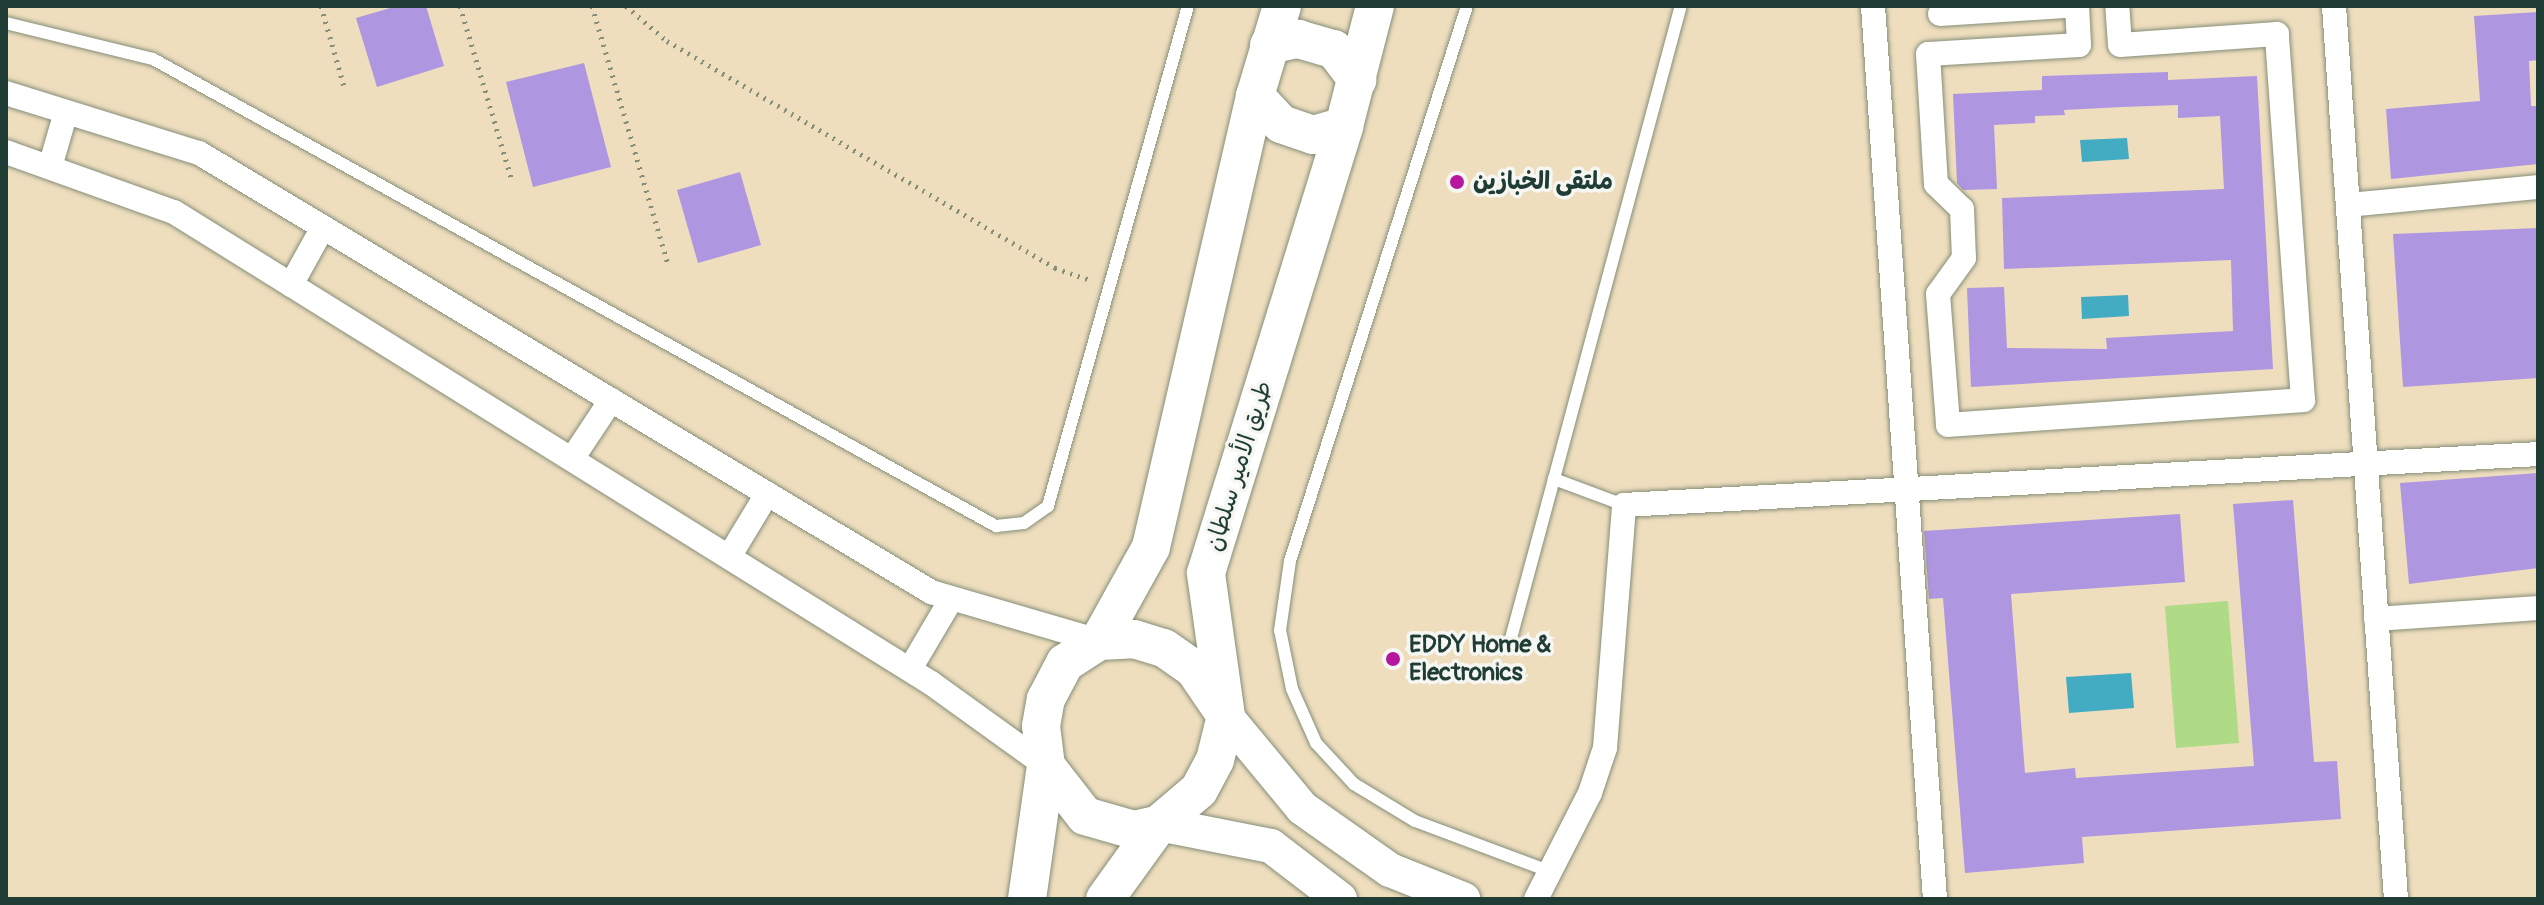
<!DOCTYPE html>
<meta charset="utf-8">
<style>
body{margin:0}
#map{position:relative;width:2544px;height:905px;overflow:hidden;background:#eedebe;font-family:Pangolin,"Playpen Sans Arabic",sans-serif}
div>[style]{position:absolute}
.green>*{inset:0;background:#afda86}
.water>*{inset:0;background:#43acc2}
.building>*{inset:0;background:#ae96e0}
.path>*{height:5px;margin-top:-2.5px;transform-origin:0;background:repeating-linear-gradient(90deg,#868e79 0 2px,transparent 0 8px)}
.roads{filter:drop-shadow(0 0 2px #868e79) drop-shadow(0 0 2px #868e79)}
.lane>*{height:12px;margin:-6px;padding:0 6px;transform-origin:6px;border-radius:6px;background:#fff}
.street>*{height:24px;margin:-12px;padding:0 12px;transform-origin:12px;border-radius:12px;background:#fff}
.secondary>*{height:34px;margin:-17px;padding:0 17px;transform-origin:17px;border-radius:17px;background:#fff}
.primary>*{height:38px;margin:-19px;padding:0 19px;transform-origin:19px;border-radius:19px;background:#fff}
.dots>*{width:22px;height:22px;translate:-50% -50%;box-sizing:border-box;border:4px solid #f6f6f2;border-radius:50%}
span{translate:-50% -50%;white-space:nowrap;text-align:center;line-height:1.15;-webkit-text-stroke:7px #f6f6f2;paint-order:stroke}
.poi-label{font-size:24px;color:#1f3d34;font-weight:700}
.left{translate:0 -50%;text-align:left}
.street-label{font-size:24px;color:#1f3d34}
.frame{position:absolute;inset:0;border:8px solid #1f3d34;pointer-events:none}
</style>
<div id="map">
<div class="green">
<i style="clip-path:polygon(2228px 601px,2239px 743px,2176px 748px,2165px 606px)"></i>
</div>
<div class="water">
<i style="clip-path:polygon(2127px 138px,2129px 159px,2082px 162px,2080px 140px)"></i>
<i style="clip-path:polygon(2128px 295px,2129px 316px,2082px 319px,2081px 297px)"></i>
<i style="clip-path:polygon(2131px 673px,2134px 708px,2069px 713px,2066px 677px)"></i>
</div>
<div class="building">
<i style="clip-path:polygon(397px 6px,426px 6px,444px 66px,377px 87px,356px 18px)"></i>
<i style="clip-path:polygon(2538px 12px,2538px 60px,2529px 61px,2531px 106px,2538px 106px,2538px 164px,2391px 179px,2386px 109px,2480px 101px,2474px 16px)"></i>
<i style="clip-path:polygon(584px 63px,611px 167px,533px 187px,506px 82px)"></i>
<i style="clip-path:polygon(2168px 72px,2168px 80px,2257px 76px,2273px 369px,1971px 387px,1967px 288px,2004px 287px,2007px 348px,2107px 349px,2106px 338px,2233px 331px,2231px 260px,2004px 269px,2002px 198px,2224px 189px,2220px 116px,2178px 118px,2178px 105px,2122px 107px,2064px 110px,2065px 115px,2035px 116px,2035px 123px,1994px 125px,1997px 189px,1963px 190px,1957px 183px,1953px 94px,2042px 90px,2042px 76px)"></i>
<i style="clip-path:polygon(740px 172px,761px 245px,698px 263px,677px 190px)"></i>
<i style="clip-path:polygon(2538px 228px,2538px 378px,2403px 387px,2393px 234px)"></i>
<i style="clip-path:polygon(2538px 473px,2538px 568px,2409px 584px,2400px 483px)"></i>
<i style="clip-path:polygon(2293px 500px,2314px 762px,2337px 761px,2341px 819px,2082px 837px,2084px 863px,1965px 873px,1943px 598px,1929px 599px,1924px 531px,2180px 514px,2185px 582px,2011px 594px,2025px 773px,2075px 768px,2076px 778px,2254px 766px,2233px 504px)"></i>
</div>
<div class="path">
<i style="left:321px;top:6px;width:83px;rotate:74deg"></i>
<i style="left:460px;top:6px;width:182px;rotate:73.4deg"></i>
<i style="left:592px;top:6px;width:269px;rotate:73.6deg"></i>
<i style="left:626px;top:6px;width:54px;rotate:40.5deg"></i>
<i style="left:667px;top:41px;width:450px;rotate:30.3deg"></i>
<i style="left:1055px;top:268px;width:39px;rotate:19deg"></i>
</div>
<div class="roads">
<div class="lane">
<i style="left:1467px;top:6px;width:583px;rotate:107.69deg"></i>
<i style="left:1290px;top:561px;width:70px;rotate:98.2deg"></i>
<i style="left:1280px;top:630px;width:60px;rotate:78.5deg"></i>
<i style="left:1292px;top:689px;width:59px;rotate:66deg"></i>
<i style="left:1316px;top:743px;width:56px;rotate:47.2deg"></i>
<i style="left:1354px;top:784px;width:71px;rotate:31.2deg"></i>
<i style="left:1415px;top:821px;width:143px;rotate:20.5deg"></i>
<i style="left:6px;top:23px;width:151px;rotate:13.8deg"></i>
<i style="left:153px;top:59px;width:964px;rotate:28.99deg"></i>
<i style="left:996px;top:526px;width:28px;rotate:-6deg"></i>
<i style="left:1024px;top:523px;width:29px;rotate:-35deg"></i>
<i style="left:1048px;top:506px;width:519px;rotate:-74.36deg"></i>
<i style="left:1624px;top:505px;width:75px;rotate:-159.6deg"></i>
<i style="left:1554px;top:479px;width:490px;rotate:-75deg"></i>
<i style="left:1510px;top:642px;width:169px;rotate:-74.9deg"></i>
</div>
<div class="street">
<i style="left:1873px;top:6px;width:895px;rotate:86.03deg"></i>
<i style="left:2077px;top:6px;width:39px;rotate:87deg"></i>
<i style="left:2079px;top:45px;width:151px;rotate:176.6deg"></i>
<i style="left:1928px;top:54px;width:130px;rotate:86.5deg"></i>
<i style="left:1936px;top:184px;width:36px;rotate:44deg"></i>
<i style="left:1962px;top:209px;width:49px;rotate:87.7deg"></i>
<i style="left:1964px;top:258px;width:44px;rotate:125.8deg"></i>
<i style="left:1938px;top:294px;width:131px;rotate:85.6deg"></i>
<i style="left:1948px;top:425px;width:356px;rotate:-4deg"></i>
<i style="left:2303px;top:400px;width:367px;rotate:-94.1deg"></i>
<i style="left:2277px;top:34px;width:157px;rotate:176deg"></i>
<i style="left:2120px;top:45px;width:39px;rotate:-94deg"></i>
<i style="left:2334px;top:6px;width:895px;rotate:86.03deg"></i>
<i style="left:1940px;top:14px;width:125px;rotate:-3.7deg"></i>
<i style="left:6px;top:93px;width:202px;rotate:17.3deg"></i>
<i style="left:199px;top:153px;width:854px;rotate:30.95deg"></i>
<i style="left:931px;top:592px;width:175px;rotate:16.3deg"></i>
<i style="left:6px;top:152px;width:178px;rotate:19.7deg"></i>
<i style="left:174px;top:212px;width:892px;rotate:31.89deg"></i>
<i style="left:931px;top:683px;width:142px;rotate:35.8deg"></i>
<i style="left:50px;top:167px;width:57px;rotate:-73.8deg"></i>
<i style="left:2348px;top:205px;width:191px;rotate:-5.4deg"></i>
<i style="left:291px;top:285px;width:66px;rotate:-61.1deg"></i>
<i style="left:572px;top:459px;width:71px;rotate:-56.5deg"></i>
<i style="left:729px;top:557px;width:74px;rotate:-58.9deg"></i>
<i style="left:2376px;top:619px;width:162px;rotate:-3.9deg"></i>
<i style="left:910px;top:669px;width:82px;rotate:-59.4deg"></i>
<i style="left:1536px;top:899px;width:119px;rotate:-63deg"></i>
<i style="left:1590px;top:793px;width:47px;rotate:-71.6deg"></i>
<i style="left:1605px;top:748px;width:244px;rotate:-85.5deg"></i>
<i style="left:1624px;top:505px;width:915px;rotate:-3.19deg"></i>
</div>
<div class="secondary">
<i style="left:1226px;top:716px;width:119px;rotate:50.4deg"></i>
<i style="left:1302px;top:808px;width:108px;rotate:35.2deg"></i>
<i style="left:1390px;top:870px;width:79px;rotate:21.7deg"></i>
<i style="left:1159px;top:824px;width:114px;rotate:11.1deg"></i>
<i style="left:1271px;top:846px;width:87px;rotate:37.5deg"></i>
</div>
<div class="primary">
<i style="left:1269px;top:45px;width:30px;rotate:-12deg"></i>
<i style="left:1298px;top:39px;width:37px;rotate:16deg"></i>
<i style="left:1334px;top:49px;width:39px;rotate:53deg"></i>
<i style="left:1255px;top:96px;width:38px;rotate:47deg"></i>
<i style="left:1281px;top:124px;width:34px;rotate:19deg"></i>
<i style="left:1313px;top:135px;width:32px;rotate:-16deg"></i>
<i style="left:1099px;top:641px;width:35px;rotate:-3deg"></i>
<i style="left:1134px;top:639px;width:31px;rotate:17deg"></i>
<i style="left:1164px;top:648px;width:37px;rotate:35deg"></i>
<i style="left:1194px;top:669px;width:50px;rotate:55.7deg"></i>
<i style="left:1046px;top:766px;width:63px;rotate:52deg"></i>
<i style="left:1085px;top:816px;width:51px;rotate:15.9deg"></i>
<i style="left:1134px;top:830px;width:26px;rotate:-13deg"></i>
<i style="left:1027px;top:899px;width:134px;rotate:-81.9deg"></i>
<i style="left:1046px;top:766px;width:40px;rotate:-97.1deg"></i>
<i style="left:1041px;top:726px;width:27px;rotate:-80deg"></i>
<i style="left:1046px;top:699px;width:41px;rotate:-62.2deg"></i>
<i style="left:1065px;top:663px;width:40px;rotate:-32.9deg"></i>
<i style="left:1099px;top:641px;width:107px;rotate:-61deg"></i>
<i style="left:1151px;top:547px;width:463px;rotate:-77deg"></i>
<i style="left:1255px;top:96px;width:94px;rotate:-73.3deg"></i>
<i style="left:1105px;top:899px;width:92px;rotate:-54.2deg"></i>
<i style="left:1159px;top:824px;width:52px;rotate:-40.4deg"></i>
<i style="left:1199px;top:790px;width:34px;rotate:-62deg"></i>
<i style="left:1215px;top:760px;width:45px;rotate:-76deg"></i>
<i style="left:1226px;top:716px;width:144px;rotate:-98deg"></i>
<i style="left:1206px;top:573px;width:468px;rotate:-72.8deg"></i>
<i style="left:1344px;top:126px;width:124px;rotate:-75.5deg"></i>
</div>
</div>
<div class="dots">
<i style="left:1457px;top:182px;background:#b5179e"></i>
<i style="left:1393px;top:659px;background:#b5179e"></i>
</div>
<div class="poi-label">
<span class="left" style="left:1473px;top:182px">ملتقى الخبازين</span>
<span class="left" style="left:1409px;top:659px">EDDY Home &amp;<br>Electronics</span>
</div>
<div class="street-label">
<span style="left:1239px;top:466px;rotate:-73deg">طريق الأمير سلطان</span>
</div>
<div class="frame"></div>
</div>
